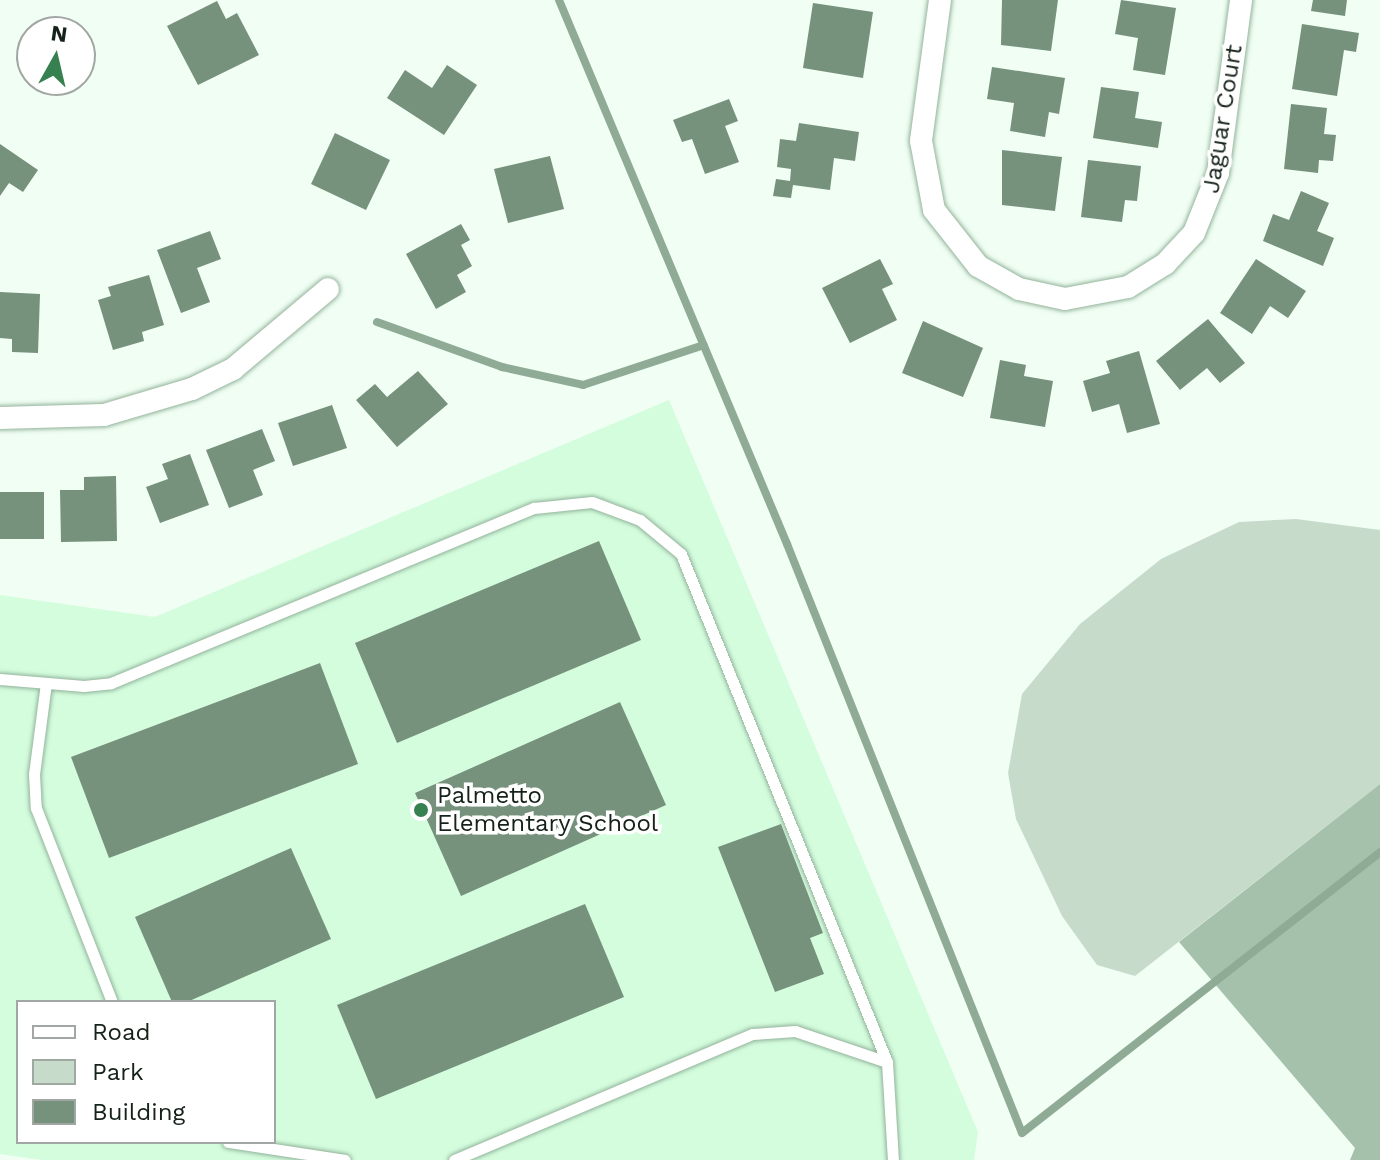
<!DOCTYPE html>
<style>
body{margin:0}
#map{position:relative;width:1380px;height:1160px;overflow:hidden;background:#f0fef3;font-family:"Work Sans",sans-serif}
div>[style]{position:absolute}
.built>*{inset:0;background:#d4fdde}
.green>*{inset:0;background:#c7dbcb}
.forest>*{inset:0;background:#a5c1ab}
.stream>*{height:8px;margin:-4px;padding:0 4px;transform-origin:4px;border-radius:4px;background:#8fab96}
.building>*{inset:0;background:#76917c}
.roads{filter:drop-shadow(0 0 2px #93b39b) drop-shadow(0 0 2px #93b39b)}
.service>*{height:11px;margin:-5.5px;padding:0 5.5px;transform-origin:5.5px;border-radius:5.5px;background:#fff}
.minor>*{height:22px;margin:-11px;padding:0 11px;transform-origin:11px;border-radius:11px;background:#fff}
.dots>*{width:22px;height:22px;translate:-50% -50%;box-sizing:border-box;border:4px solid #fff;border-radius:50%}
span{translate:-50% -50%;white-space:nowrap;text-align:center;line-height:1.15;-webkit-text-stroke:7px #fff;paint-order:stroke}
.street-label{font-size:24px;color:#152219}
.poi-label{font-size:24px;color:#152219}
.left{translate:0 -50%;text-align:left}
.legend{position:absolute;left:16px;top:1000px;width:260px;height:144px;box-sizing:border-box;background:#fff;border:2px solid #a1a7a3;margin:0;padding:10px 14px;list-style:none;font-size:24px;color:#152219}
.legend li{display:flex;align-items:center;gap:16px;height:40px}
.legend b{width:40px;border:2px solid #a1a7a3}
.north{position:absolute;left:16px;top:16px;width:80px;height:80px;box-sizing:border-box;background:#fff;border:2px solid #a1a7a3;border-radius:50%;rotate:8deg;font-size:22px;font-weight:700;line-height:32px;text-align:center;color:#152219}
.north::after{content:'';display:block;margin:auto;width:28px;height:36px;background:#36814f;clip-path:polygon(50% 0,100% 100%,50% 72%,0 100%)}
</style>
<div id="map">
<div class="built">
<i style="clip-path:polygon(evenodd,669px 400px,978px 1132px,974px 1160px,42px 1160px,0 1154px,0 595px,155px 617px,669px 400px,18px 1002px,274px 1002px,274px 1142px,18px 1142px,18px 1002px)"></i>
</div>
<div class="green">
<i style="clip-path:polygon(1296px 519px,1380px 530px,1380px 784px,1135px 976px,1097px 965px,1062px 916px,1016px 819px,1008px 773px,1022px 694px,1080px 624px,1161px 559px,1239px 522px)"></i>
</div>
<div class="forest">
<i style="clip-path:polygon(1380px 784px,1380px 1160px,1350px 1160px,1355px 1148px,1179px 942px)"></i>
</div>
<div class="stream">
<i style="left:559px;top:0;width:590px;rotate:67.26deg"></i>
<i style="left:787px;top:544px;width:634px;rotate:68.25deg"></i>
<i style="left:1022px;top:1133px;width:455px;rotate:-38.1deg"></i>
<i style="left:377px;top:322px;width:133px;rotate:19.8deg"></i>
<i style="left:502px;top:367px;width:83px;rotate:12.5deg"></i>
<i style="left:583px;top:385px;width:127px;rotate:-18.3deg"></i>
</div>
<div class="building">
<i style="clip-path:polygon(1002px 0,1058px 0,1051px 51px,1001px 45px)"></i>
<i style="clip-path:polygon(1121px 0,1176px 8px,1165px 75px,1133px 70px,1138px 38px,1115px 34px)"></i>
<i style="clip-path:polygon(1313px 0,1347px 0,1345px 16px,1311px 11px)"></i>
<i style="clip-path:polygon(217px 1px,226px 19px,237px 13px,259px 55px,198px 85px,167px 26px)"></i>
<i style="clip-path:polygon(813px 3px,873px 12px,863px 78px,803px 68px)"></i>
<i style="clip-path:polygon(1302px 24px,1359px 33px,1356px 52px,1344px 50px,1337px 96px,1292px 89px)"></i>
<i style="clip-path:polygon(447px 65px,477px 85px,444px 135px,387px 98px,405px 70px,432px 88px)"></i>
<i style="clip-path:polygon(992px 67px,1065px 78px,1059px 114px,1049px 112px,1045px 137px,1010px 131px,1014px 103px,987px 99px)"></i>
<i style="clip-path:polygon(1101px 87px,1139px 92px,1135px 118px,1162px 122px,1158px 148px,1093px 138px)"></i>
<i style="clip-path:polygon(729px 99px,738px 121px,725px 126px,739px 162px,705px 174px,692px 139px,682px 142px,673px 120px)"></i>
<i style="clip-path:polygon(1291px 104px,1327px 108px,1324px 134px,1336px 135px,1333px 161px,1319px 160px,1318px 173px,1284px 169px)"></i>
<i style="clip-path:polygon(799px 123px,859px 132px,855px 161px,834px 158px,830px 190px,793px 185px,791px 198px,773px 196px,776px 179px,790px 181px,791px 169px,777px 167px,780px 139px,796px 141px)"></i>
<i style="clip-path:polygon(335px 133px,390px 160px,366px 210px,311px 184px)"></i>
<i style="clip-path:polygon(0 144px,38px 170px,23px 192px,9px 183px,0 196px)"></i>
<i style="clip-path:polygon(1002px 150px,1062px 157px,1055px 211px,1002px 205px)"></i>
<i style="clip-path:polygon(550px 156px,564px 209px,508px 223px,494px 169px)"></i>
<i style="clip-path:polygon(1088px 160px,1141px 166px,1137px 201px,1125px 200px,1122px 222px,1081px 217px)"></i>
<i style="clip-path:polygon(1301px 191px,1329px 203px,1317px 231px,1334px 238px,1323px 266px,1263px 241px,1273px 214px,1289px 220px)"></i>
<i style="clip-path:polygon(461px 224px,470px 240px,461px 245px,472px 266px,457px 275px,466px 292px,436px 309px,406px 254px)"></i>
<i style="clip-path:polygon(210px 231px,221px 259px,197px 268px,210px 302px,181px 313px,157px 250px)"></i>
<i style="clip-path:polygon(880px 259px,893px 284px,882px 289px,897px 320px,850px 343px,822px 288px)"></i>
<i style="clip-path:polygon(1256px 259px,1306px 291px,1288px 318px,1270px 306px,1252px 334px,1220px 313px)"></i>
<i style="clip-path:polygon(149px 275px,164px 325px,142px 332px,144px 341px,113px 350px,98px 300px,111px 296px,108px 287px)"></i>
<i style="clip-path:polygon(0 292px,40px 294px,38px 353px,12px 352px,12px 339px,0 338px)"></i>
<i style="clip-path:polygon(1208px 319px,1245px 363px,1220px 383px,1207px 368px,1180px 390px,1156px 361px)"></i>
<i style="clip-path:polygon(923px 321px,983px 348px,963px 397px,902px 373px)"></i>
<i style="clip-path:polygon(1139px 351px,1160px 424px,1127px 433px,1119px 404px,1092px 412px,1083px 381px,1110px 373px,1106px 361px)"></i>
<i style="clip-path:polygon(1000px 360px,1026px 365px,1024px 376px,1053px 381px,1045px 427px,990px 418px)"></i>
<i style="clip-path:polygon(418px 371px,448px 404px,397px 447px,356px 400px,375px 384px,387px 397px)"></i>
<i style="clip-path:polygon(332px 405px,347px 448px,293px 466px,278px 423px)"></i>
<i style="clip-path:polygon(262px 429px,275px 461px,253px 470px,263px 495px,229px 508px,206px 450px)"></i>
<i style="clip-path:polygon(190px 454px,209px 505px,160px 523px,146px 487px,168px 479px,162px 464px)"></i>
<i style="clip-path:polygon(116px 476px,117px 541px,61px 542px,60px 490px,84px 490px,84px 477px)"></i>
<i style="clip-path:polygon(0 492px,44px 492px,44px 539px,0 539px)"></i>
<i style="clip-path:polygon(599px 541px,641px 640px,397px 743px,355px 643px)"></i>
<i style="clip-path:polygon(320px 663px,358px 764px,109px 858px,71px 757px)"></i>
<i style="clip-path:polygon(620px 702px,666px 805px,461px 896px,415px 793px)"></i>
<i style="clip-path:polygon(781px 824px,823px 933px,810px 938px,824px 974px,775px 992px,718px 847px)"></i>
<i style="clip-path:polygon(291px 848px,331px 939px,187px 1002px,172px 1002px,135px 917px)"></i>
<i style="clip-path:polygon(585px 904px,624px 997px,376px 1099px,337px 1005px)"></i>
</div>
<div class="roads">
<div class="service">
<i style="left:0;top:679px;width:84px;rotate:4.8deg"></i>
<i style="left:84px;top:686px;width:27px;rotate:-6deg"></i>
<i style="left:111px;top:683px;width:458px;rotate:-22.5deg"></i>
<i style="left:534px;top:508px;width:58px;rotate:-5.9deg"></i>
<i style="left:592px;top:502px;width:51px;rotate:20.6deg"></i>
<i style="left:640px;top:520px;width:53px;rotate:39.7deg"></i>
<i style="left:681px;top:554px;width:548px;rotate:67.93deg"></i>
<i style="left:887px;top:1062px;width:98px;rotate:86.5deg"></i>
<i style="left:46px;top:683px;width:92px;rotate:97.5deg"></i>
<i style="left:34px;top:774px;width:34px;rotate:87deg"></i>
<i style="left:36px;top:808px;width:208px;rotate:68.6deg"></i>
<i style="left:228px;top:1142px;width:118px;rotate:8.7deg"></i>
<i style="left:454px;top:1160px;width:324px;rotate:-22.9deg"></i>
<i style="left:753px;top:1034px;width:42px;rotate:-4.1deg"></i>
<i style="left:795px;top:1031px;width:97px;rotate:18.6deg"></i>
</div>
<div class="minor">
<i style="left:940px;top:0;width:142px;rotate:97.7deg"></i>
<i style="left:921px;top:141px;width:70px;rotate:79.3deg"></i>
<i style="left:934px;top:210px;width:71px;rotate:51.8deg"></i>
<i style="left:978px;top:266px;width:47px;rotate:29.3deg"></i>
<i style="left:1019px;top:289px;width:47px;rotate:12.3deg"></i>
<i style="left:1065px;top:299px;width:64px;rotate:-10.8deg"></i>
<i style="left:1128px;top:287px;width:44px;rotate:-31.9deg"></i>
<i style="left:1165px;top:264px;width:42px;rotate:-46.9deg"></i>
<i style="left:1194px;top:233px;width:65px;rotate:-68.2deg"></i>
<i style="left:1218px;top:173px;width:175px;rotate:-82.4deg"></i>
<i style="left:0;top:418px;width:104px;rotate:-1.7deg"></i>
<i style="left:104px;top:415px;width:92px;rotate:-16.5deg"></i>
<i style="left:192px;top:389px;width:46px;rotate:-26deg"></i>
<i style="left:233px;top:369px;width:124px;rotate:-40.1deg"></i>
</div>
</div>
<div class="dots">
<i style="left:421px;top:810px;background:#36814f"></i>
</div>
<div class="street-label">
<span style="left:1223px;top:119px;rotate:-81deg">Jaguar Court</span>
</div>
<div class="poi-label">
<span class="left" style="left:437px;top:810px">Palmetto<br>Elementary School</span>
</div>
<ul class="legend">
<li><b style="height:10px;background:#fff"></b>Road</li>
<li><b style="height:22px;background:#c7dbcb"></b>Park</li>
<li><b style="height:22px;background:#76917c"></b>Building</li>
</ul>
<div class="north">N</div>
</div>
